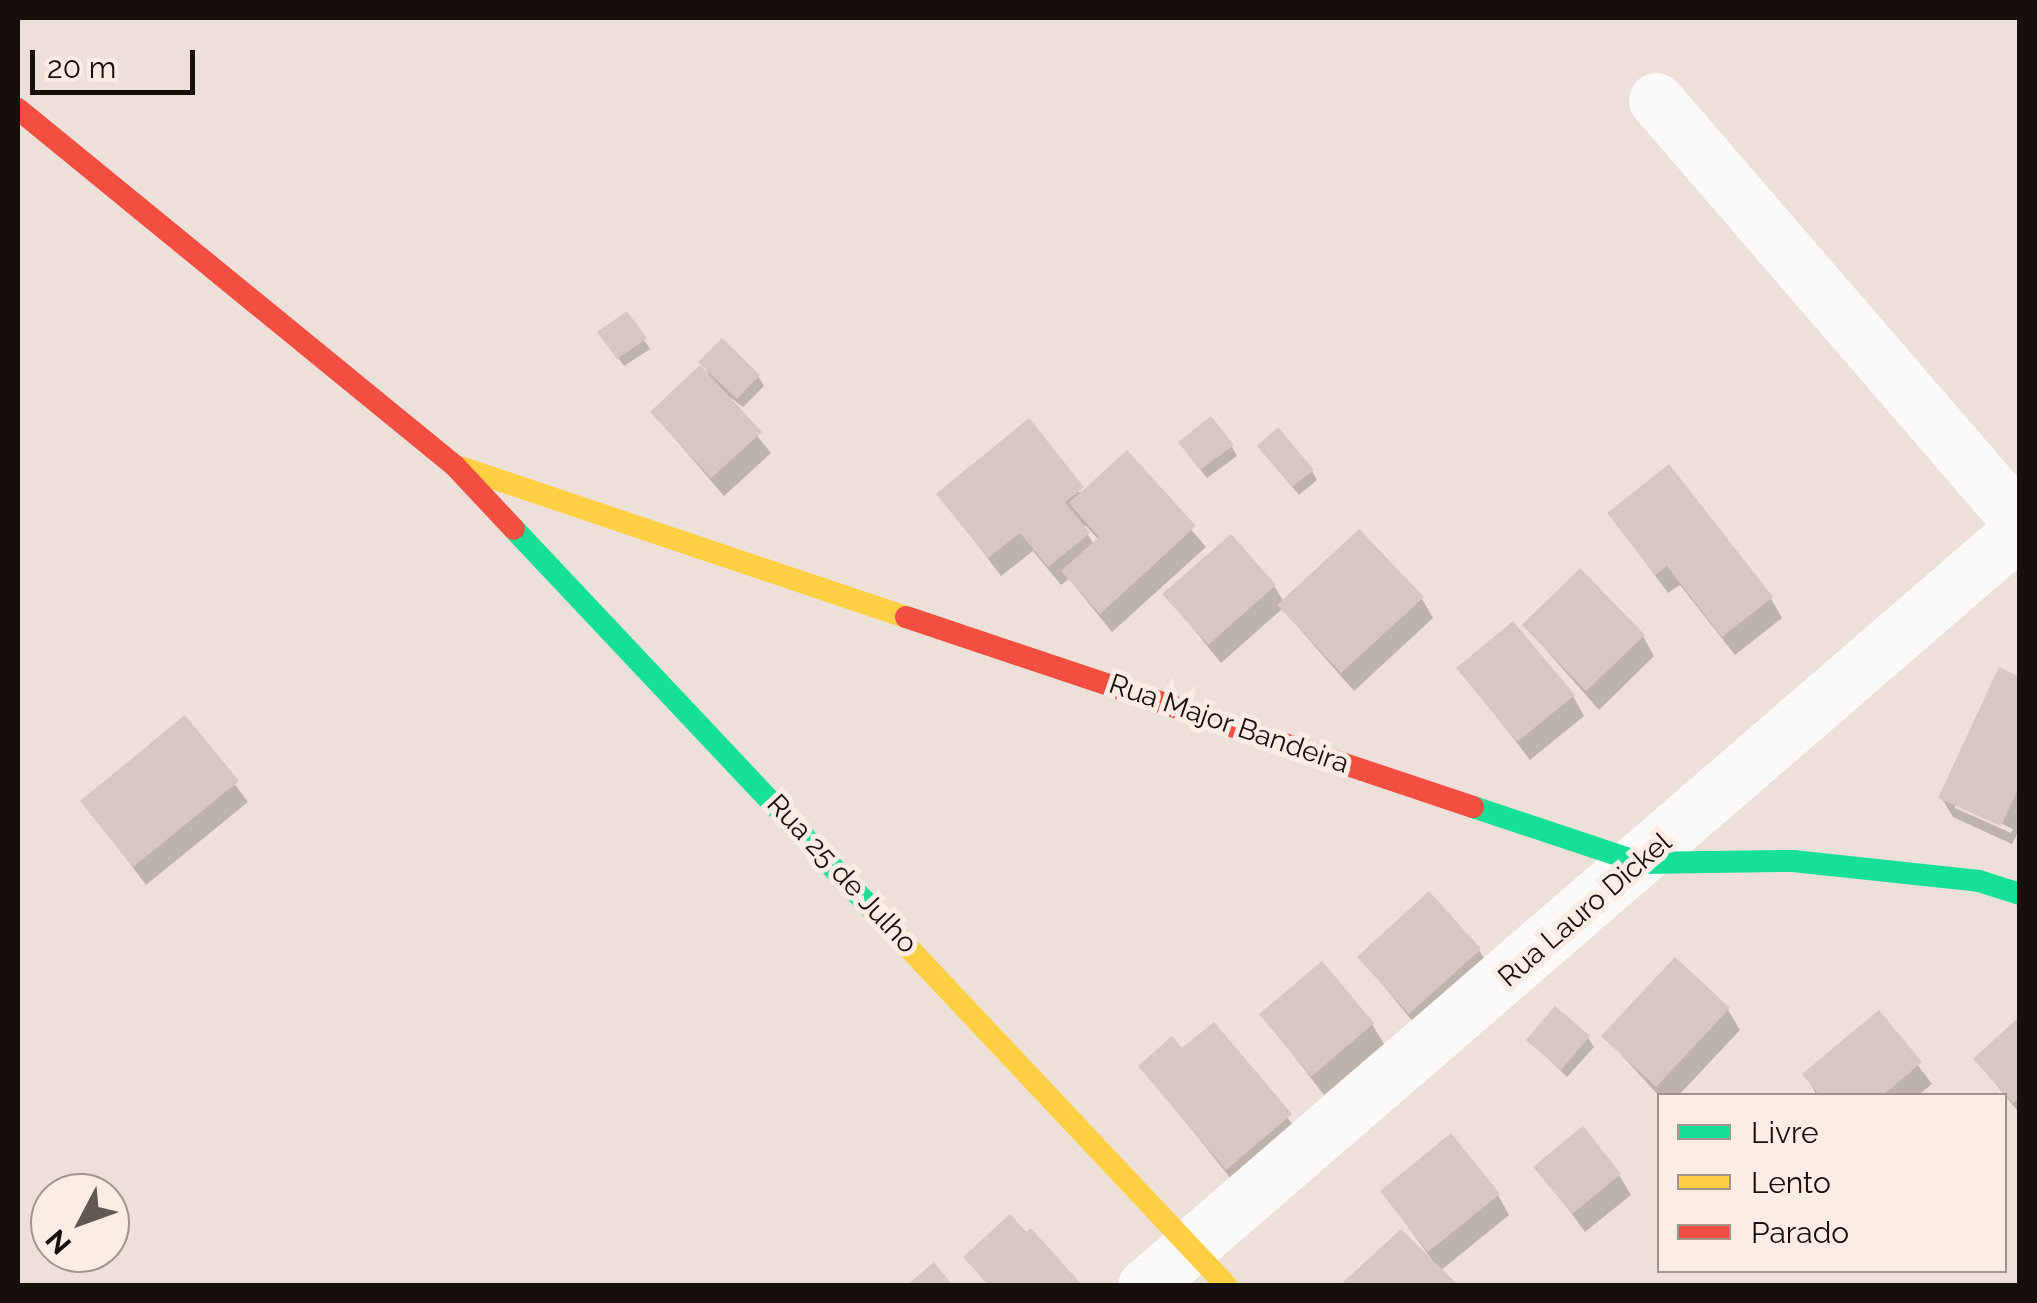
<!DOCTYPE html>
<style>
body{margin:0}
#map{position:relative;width:2037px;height:1303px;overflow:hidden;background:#ede0d8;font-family:Raleway,sans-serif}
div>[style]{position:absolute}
.shadow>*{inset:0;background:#0003}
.building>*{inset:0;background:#d6c8c0}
.street>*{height:55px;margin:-27.5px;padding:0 27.5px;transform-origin:27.5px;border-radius:27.5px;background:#fcfaf9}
.fast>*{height:22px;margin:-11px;padding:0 11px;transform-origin:11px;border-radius:11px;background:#16e098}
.slow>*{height:22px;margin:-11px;padding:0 11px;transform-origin:11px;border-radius:11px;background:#ffcf43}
.jam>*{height:22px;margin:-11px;padding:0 11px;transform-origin:11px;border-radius:11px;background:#f24e42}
span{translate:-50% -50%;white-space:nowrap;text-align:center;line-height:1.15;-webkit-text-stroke:10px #fbece4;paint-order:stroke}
.street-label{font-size:28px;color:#170f0b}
.frame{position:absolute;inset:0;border:20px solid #170f0b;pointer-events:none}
.legend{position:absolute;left:1657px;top:1093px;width:350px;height:180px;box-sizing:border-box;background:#fbece4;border:2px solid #a0948d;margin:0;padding:12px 18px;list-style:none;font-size:30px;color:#170f0b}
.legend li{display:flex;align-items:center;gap:20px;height:50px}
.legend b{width:50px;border:2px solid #a0948d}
.north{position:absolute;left:30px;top:1173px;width:100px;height:100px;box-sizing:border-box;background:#fbece4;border:2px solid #a0948d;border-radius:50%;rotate:229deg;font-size:28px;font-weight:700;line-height:40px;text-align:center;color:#170f0b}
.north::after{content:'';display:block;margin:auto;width:35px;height:45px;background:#625853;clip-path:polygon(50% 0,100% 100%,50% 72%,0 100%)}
.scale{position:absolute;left:30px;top:50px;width:165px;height:45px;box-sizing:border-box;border:5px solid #170f0b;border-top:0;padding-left:12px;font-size:30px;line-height:35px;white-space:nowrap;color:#170f0b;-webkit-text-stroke:8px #fbece4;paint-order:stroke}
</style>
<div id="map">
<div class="shadow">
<i style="clip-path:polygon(644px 340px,650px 349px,624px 366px,606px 341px)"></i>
<i style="clip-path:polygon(702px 362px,758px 376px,764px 386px,743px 407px,719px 389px,771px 453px,724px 496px,653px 413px,709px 375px)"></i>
<i style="clip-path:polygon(1232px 447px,1237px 456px,1207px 478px,1186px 452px)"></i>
<i style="clip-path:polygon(evenodd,1127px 454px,1206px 547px,1112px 632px,1069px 579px,1061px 585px,1033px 551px,1001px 576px,939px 494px,1084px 492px,1127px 454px,1086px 526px,1099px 540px,1094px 545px,1084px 527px,1086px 526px)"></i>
<i style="clip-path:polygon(1266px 456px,1312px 471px,1317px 480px,1299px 495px)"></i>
<i style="clip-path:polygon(1610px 514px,1771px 599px,1782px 618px,1735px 655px,1680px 585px,1668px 593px)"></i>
<i style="clip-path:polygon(1274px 586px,1284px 602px,1422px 599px,1433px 618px,1354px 691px,1282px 609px,1221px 663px,1165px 594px)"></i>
<i style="clip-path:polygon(1525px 626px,1643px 636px,1654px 656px,1599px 710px)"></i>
<i style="clip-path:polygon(1460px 669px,1573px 696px,1584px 716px,1530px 760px)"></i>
<i style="clip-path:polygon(evenodd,2020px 679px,2020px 828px,2012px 844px,1953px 817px,1941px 797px,2020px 679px,1955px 802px,2013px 829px,2011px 833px,1955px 808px,1955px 802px)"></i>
<i style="clip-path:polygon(185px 718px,248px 802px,146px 885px,83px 801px)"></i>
<i style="clip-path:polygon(1479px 950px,1491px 970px,1422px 1033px,1360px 957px)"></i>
<i style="clip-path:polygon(1728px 1010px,1740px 1030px,1678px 1096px,1660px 1097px,1604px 1036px)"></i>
<i style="clip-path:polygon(1879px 1013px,1932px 1084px,1917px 1096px,1817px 1096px,1805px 1074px)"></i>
<i style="clip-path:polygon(1262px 1015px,1372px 1024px,1384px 1044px,1324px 1095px)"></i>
<i style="clip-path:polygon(2020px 1019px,2020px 1114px,1976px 1060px)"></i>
<i style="clip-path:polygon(1214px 1025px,1301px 1135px,1239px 1189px,1141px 1066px,1181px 1052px)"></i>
<i style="clip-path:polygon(1588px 1038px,1594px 1047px,1567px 1077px,1529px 1040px)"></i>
<i style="clip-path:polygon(1537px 1167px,1619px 1175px,1631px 1195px,1585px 1232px)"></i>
<i style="clip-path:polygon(1383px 1192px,1498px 1195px,1509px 1215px,1440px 1271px)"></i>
</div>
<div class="building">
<i style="clip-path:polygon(627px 311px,647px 338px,617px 359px,597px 332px)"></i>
<i style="clip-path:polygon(722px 338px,760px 375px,737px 399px,698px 362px)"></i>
<i style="clip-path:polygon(700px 365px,762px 432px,711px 478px,650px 412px)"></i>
<i style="clip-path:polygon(1211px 416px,1234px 445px,1200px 470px,1178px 442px)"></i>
<i style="clip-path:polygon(1029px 418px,1084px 487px,1065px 502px,1090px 533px,1048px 567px,1020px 533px,988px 558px,936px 494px)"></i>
<i style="clip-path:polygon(1278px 427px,1314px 470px,1292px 487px,1257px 446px)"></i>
<i style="clip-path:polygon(1127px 450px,1196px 526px,1100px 614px,1061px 571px,1099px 537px,1069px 503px)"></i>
<i style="clip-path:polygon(1669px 464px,1773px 597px,1722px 637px,1667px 566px,1655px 575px,1607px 513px)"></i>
<i style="clip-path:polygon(1359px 529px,1424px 597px,1341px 673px,1277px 605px)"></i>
<i style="clip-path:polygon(1231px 534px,1276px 585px,1208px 645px,1162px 594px)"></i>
<i style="clip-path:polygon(1580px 568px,1645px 635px,1586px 691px,1522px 625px)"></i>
<i style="clip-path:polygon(1513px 621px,1575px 695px,1517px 742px,1456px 668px)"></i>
<i style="clip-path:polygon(1999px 667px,2020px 677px,2020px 785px,2001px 826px,1938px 798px)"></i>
<i style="clip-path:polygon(185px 715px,239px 781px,133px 867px,80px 801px)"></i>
<i style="clip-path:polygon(1429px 891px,1481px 949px,1409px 1014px,1357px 957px)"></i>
<i style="clip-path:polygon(1675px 957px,1730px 1008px,1656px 1087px,1601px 1036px)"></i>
<i style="clip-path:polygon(1322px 961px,1374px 1023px,1311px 1077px,1259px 1014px)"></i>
<i style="clip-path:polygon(1555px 1006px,1590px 1036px,1561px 1070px,1526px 1040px)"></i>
<i style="clip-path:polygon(1879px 1010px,1922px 1062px,1882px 1096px,1820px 1096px,1802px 1074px)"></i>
<i style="clip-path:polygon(2020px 1016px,2020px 1098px,2013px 1103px,1973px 1059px)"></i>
<i style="clip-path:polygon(1214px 1022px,1292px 1114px,1226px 1170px,1138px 1066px,1172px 1036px,1182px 1048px)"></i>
<i style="clip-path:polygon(1583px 1126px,1621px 1174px,1572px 1214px,1533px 1167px)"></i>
<i style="clip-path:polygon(1451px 1133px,1500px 1194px,1428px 1252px,1380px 1191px)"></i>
<i style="clip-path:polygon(74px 1178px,86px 1193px,55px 1193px)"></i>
<i style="clip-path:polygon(1010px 1214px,1026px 1232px,1031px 1228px,1083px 1286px,989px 1286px,963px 1257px)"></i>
<i style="clip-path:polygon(1401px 1229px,1459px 1286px,1339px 1286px)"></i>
<i style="clip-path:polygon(934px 1262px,953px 1286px,906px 1286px)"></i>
</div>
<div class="street">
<i style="left:1656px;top:100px;width:557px;rotate:49.22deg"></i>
<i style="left:1145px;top:1286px;width:1156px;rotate:-40.83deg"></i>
</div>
<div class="fast">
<i style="left:514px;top:529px;width:523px;rotate:46.7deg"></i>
<i style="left:1473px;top:807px;width:177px;rotate:18.4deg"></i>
<i style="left:1641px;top:863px;width:152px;rotate:-0.8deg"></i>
<i style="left:1793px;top:861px;width:187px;rotate:6.1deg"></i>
<i style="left:1979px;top:881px;width:43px;rotate:17.6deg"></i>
</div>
<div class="slow">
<i style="left:463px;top:468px;width:467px;rotate:18.6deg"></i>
<i style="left:873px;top:910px;width:516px;rotate:46.73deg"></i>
</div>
<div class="jam">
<i style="left:18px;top:109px;width:564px;rotate:39.25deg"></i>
<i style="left:455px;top:466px;width:86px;rotate:46.9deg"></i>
<i style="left:906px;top:617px;width:598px;rotate:18.53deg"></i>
</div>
<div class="street-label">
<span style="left:1229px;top:724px;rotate:19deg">Rua Major Bandeira</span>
<span style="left:842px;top:874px;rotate:47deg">Rua 25 de Julho</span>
<span style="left:1585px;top:910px;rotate:-41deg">Rua Lauro Dickel</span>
</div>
<div class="frame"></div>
<ul class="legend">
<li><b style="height:12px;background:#16e098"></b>Livre</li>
<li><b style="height:12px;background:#ffcf43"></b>Lento</li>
<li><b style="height:12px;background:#f24e42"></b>Parado</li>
</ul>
<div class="north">N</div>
<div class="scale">20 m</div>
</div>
